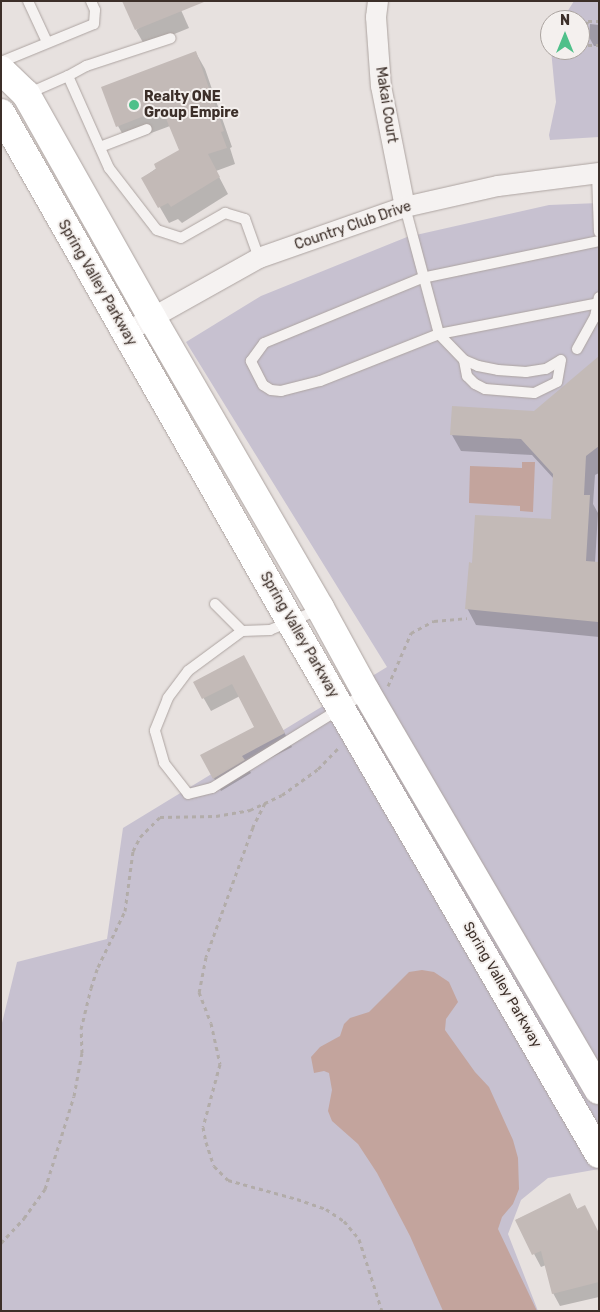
<!DOCTYPE html>
<style>
body{margin:0}
#map{position:relative;width:600px;height:1312px;overflow:hidden;background:#e7e1df;font-family:Rubik,sans-serif}
div>[style]{position:absolute}
.green>*{inset:0;background:#c7c1d0}
.water>*{inset:0;background:#c3a49d}
.shadow>*{inset:0;background:#0003}
.building>*{inset:0;background:#c3bab7}
.path>*{height:3px;margin-top:-1.5px;transform-origin:0;background:repeating-linear-gradient(90deg,#b2aca9 0 4px,transparent 0 8px)}
.roads{filter:drop-shadow(0 0 1px #ada4a1) drop-shadow(0 0 1px #ada4a1)}
.lane>*{height:10px;margin:-5px;padding:0 5px;transform-origin:5px;border-radius:5px;background:#f5f2f1}
.street>*{height:20px;margin:-10px;padding:0 10px;transform-origin:10px;border-radius:10px;background:#f5f2f1}
.secondary>*{height:28px;margin:-14px;padding:0 14px;transform-origin:14px;border-radius:14px;background:#fff}
.dots>*{width:14px;height:14px;translate:-50% -50%;box-sizing:border-box;border:2px solid #f4f0ee;border-radius:50%}
span{translate:-50% -50%;white-space:nowrap;text-align:center;line-height:1.15;-webkit-text-stroke:4px #f4f0ee;paint-order:stroke}
.poi-label{font-size:14px;color:#3c2f29;font-weight:700}
.left{translate:0 -50%;text-align:left}
.street-label{font-size:14px;color:#3c2f29}
.frame{position:absolute;inset:0;border:2px solid #3c2f29;pointer-events:none}
.north{position:absolute;left:540px;top:10px;width:50px;height:50px;box-sizing:border-box;background:#f4f0ee;border:1px solid #aaa39f;border-radius:50%;rotate:0deg;font-size:14px;font-weight:700;line-height:20px;text-align:center;color:#3c2f29}
.north::after{content:'';display:block;margin:auto;width:18px;height:22px;background:#4fc08a;clip-path:polygon(50% 0,100% 100%,50% 72%,0 100%)}
</style>
<div id="map">
<div class="green">
<i style="clip-path:polygon(574px 1px,599px 1px,599px 137px,550px 140px,549px 135px,556px 102px,551px 50px,580px 50px,580px 20px,562px 20px)"></i>
<i style="clip-path:polygon(599px 203px,599px 1169px,548px 1178px,521px 1200px,508px 1234px,538px 1311px,1px 1311px,1px 1027px,17px 962px,107px 939px,123px 828px,387px 667px,186px 342px,261px 296px,407px 237px,549px 205px)"></i>
</div>
<div class="water">
<i style="clip-path:polygon(522px 462px,535px 462px,533px 512px,520px 511px,520px 506px,469px 503px,470px 466px,522px 468px)"></i>
<i style="clip-path:polygon(422px 970px,434px 972px,449px 982px,458px 1002px,446px 1019px,445px 1030px,475px 1072px,489px 1087px,513px 1140px,518px 1158px,519px 1189px,513px 1204px,502px 1217px,498px 1229px,537px 1311px,443px 1311px,410px 1236px,377px 1173px,358px 1144px,332px 1121px,328px 1111px,332px 1090px,329px 1073px,324px 1071px,314px 1073px,311px 1057px,320px 1047px,340px 1036px,344px 1024px,350px 1018px,369px 1012px,409px 972px)"></i>
</div>
<div class="shadow">
<i style="clip-path:polygon(177px 1px,189px 28px,145px 46px,136px 30px)"></i>
<i style="clip-path:polygon(590px 24px,599px 25px,599px 46px,594px 46px,589px 37px)"></i>
<i style="clip-path:polygon(196px 53px,205px 69px,232px 147px,230px 148px,235px 164px,216px 171px,228px 194px,182px 223px,178px 219px,169px 223px,143px 178px,180px 151px,170px 126px,127px 142px,118px 126px)"></i>
<i style="clip-path:polygon(599px 358px,599px 473px,595px 475px,593px 504px,598px 513px,595px 563px,599px 563px,599px 637px,476px 625px,467px 608px,473px 564px,552px 520px,554px 479px,532px 455px,461px 451px,452px 435px,534px 413px)"></i>
<i style="clip-path:polygon(251px 670px,292px 747px,249px 769px,251px 773px,221px 791px,202px 756px,256px 727px,240px 696px,211px 711px,195px 683px)"></i>
<i style="clip-path:polygon(569px 1195px,578px 1210px,599px 1233px,599px 1297px,560px 1306px,553px 1293px,546px 1265px,541px 1267px,516px 1220px)"></i>
</div>
<div class="building">
<i style="clip-path:polygon(122px 1px,204px 1px,204px 2px,135px 30px)"></i>
<i style="clip-path:polygon(196px 51px,224px 131px,221px 132px,227px 148px,208px 154px,220px 177px,171px 207px,168px 203px,158px 208px,141px 178px,156px 169px,154px 164px,179px 150px,162px 109px,116px 127px,101px 87px)"></i>
<i style="clip-path:polygon(599px 356px,599px 446px,586px 456px,584px 495px,590px 495px,586px 561px,599px 562px,598px 622px,465px 609px,469px 562px,472px 563px,475px 515px,551px 519px,553px 474px,521px 439px,450px 435px,452px 406px,534px 411px)"></i>
<i style="clip-path:polygon(244px 655px,285px 733px,242px 756px,245px 760px,213px 779px,200px 755px,254px 727px,232px 684px,202px 699px,193px 682px)"></i>
<i style="clip-path:polygon(570px 1193px,577px 1209px,585px 1205px,599px 1233px,599px 1282px,552px 1294px,541px 1251px,532px 1255px,515px 1220px)"></i>
</div>
<div class="path">
<i style="left:580px;top:45px;width:19px"></i>
<i style="left:583px;top:45px;width:20px;rotate:-81deg"></i>
<i style="left:586px;top:25px;width:4px;rotate:-63deg"></i>
<i style="left:588px;top:21px;width:11px"></i>
<i style="left:388px;top:686px;width:58px;rotate:-66.5deg"></i>
<i style="left:411px;top:633px;width:26px;rotate:-28deg"></i>
<i style="left:434px;top:621px;width:33px;rotate:-5deg"></i>
<i style="left:265px;top:803px;width:27px;rotate:117deg"></i>
<i style="left:253px;top:827px;width:138px;rotate:109.9deg"></i>
<i style="left:206px;top:957px;width:36px;rotate:101deg"></i>
<i style="left:199px;top:992px;width:33px;rotate:69deg"></i>
<i style="left:211px;top:1023px;width:42px;rotate:77.6deg"></i>
<i style="left:220px;top:1064px;width:65px;rotate:105.1deg"></i>
<i style="left:203px;top:1127px;width:15px;rotate:79deg"></i>
<i style="left:206px;top:1142px;width:25px;rotate:72deg"></i>
<i style="left:214px;top:1166px;width:20px;rotate:45deg"></i>
<i style="left:228px;top:1180px;width:72px;rotate:15.4deg"></i>
<i style="left:297px;top:1199px;width:31px;rotate:19deg"></i>
<i style="left:326px;top:1209px;width:22px;rotate:34deg"></i>
<i style="left:344px;top:1221px;width:23px;rotate:50deg"></i>
<i style="left:359px;top:1239px;width:76px;rotate:72.3deg"></i>
<i style="left:1px;top:1243px;width:34px;rotate:-47deg"></i>
<i style="left:24px;top:1218px;width:36px;rotate:-54deg"></i>
<i style="left:45px;top:1189px;width:97px;rotate:-72.7deg"></i>
<i style="left:74px;top:1096px;width:44px;rotate:-79.5deg"></i>
<i style="left:82px;top:1053px;width:24px;rotate:-92deg"></i>
<i style="left:81px;top:1029px;width:42px;rotate:-76.3deg"></i>
<i style="left:91px;top:988px;width:22px;rotate:-72deg"></i>
<i style="left:98px;top:967px;width:62px;rotate:-64.3deg"></i>
<i style="left:125px;top:911px;width:61px;rotate:-82.4deg"></i>
<i style="left:133px;top:851px;width:16px;rotate:-63deg"></i>
<i style="left:140px;top:837px;width:28px;rotate:-45deg"></i>
<i style="left:160px;top:817px;width:56px;rotate:-1deg"></i>
<i style="left:216px;top:816px;width:35px;rotate:-10deg"></i>
<i style="left:250px;top:810px;width:35px;rotate:-25deg"></i>
<i style="left:282px;top:795px;width:44px;rotate:-35.8deg"></i>
<i style="left:318px;top:769px;width:30px;rotate:-46deg"></i>
</div>
<div class="roads">
<div class="lane">
<i style="left:28px;top:1px;width:45px;rotate:65.1deg"></i>
<i style="left:1px;top:62px;width:100px;rotate:-22.2deg"></i>
<i style="left:94px;top:24px;width:14px;rotate:-86deg"></i>
<i style="left:95px;top:10px;width:10px;rotate:-114deg"></i>
<i style="left:68px;top:76px;width:101px;rotate:66deg"></i>
<i style="left:109px;top:168px;width:78px;rotate:52.3deg"></i>
<i style="left:157px;top:230px;width:25px;rotate:18deg"></i>
<i style="left:181px;top:238px;width:51px;rotate:-29.6deg"></i>
<i style="left:225px;top:213px;width:21px;rotate:17deg"></i>
<i style="left:245px;top:219px;width:41px;rotate:70.3deg"></i>
<i style="left:27px;top:94px;width:45px;rotate:-23.7deg"></i>
<i style="left:68px;top:76px;width:21px;rotate:-29deg"></i>
<i style="left:86px;top:66px;width:89px;rotate:-18.2deg"></i>
<i style="left:100px;top:147px;width:50px;rotate:-21deg"></i>
<i style="left:597px;top:173px;width:59px;rotate:88.1deg"></i>
<i style="left:405px;top:207px;width:131px;rotate:75deg"></i>
<i style="left:439px;top:334px;width:162px;rotate:-11deg"></i>
<i style="left:577px;top:349px;width:37px;rotate:-61deg"></i>
<i style="left:595px;top:317px;width:20px;rotate:-79deg"></i>
<i style="left:464px;top:360px;width:36px;rotate:-134deg"></i>
<i style="left:439px;top:334px;width:128px;rotate:158.4deg"></i>
<i style="left:320px;top:381px;width:40px;rotate:165.6deg"></i>
<i style="left:281px;top:391px;width:10px;rotate:-174deg"></i>
<i style="left:271px;top:390px;width:9px;rotate:-148deg"></i>
<i style="left:263px;top:385px;width:27px;rotate:-117deg"></i>
<i style="left:251px;top:361px;width:22px;rotate:-54deg"></i>
<i style="left:264px;top:343px;width:171px;rotate:-22.4deg"></i>
<i style="left:422px;top:278px;width:181px;rotate:-11.8deg"></i>
<i style="left:464px;top:360px;width:15px;rotate:23deg"></i>
<i style="left:478px;top:366px;width:20px;rotate:11deg"></i>
<i style="left:498px;top:370px;width:28px;rotate:4deg"></i>
<i style="left:526px;top:372px;width:20px;rotate:-9deg"></i>
<i style="left:546px;top:369px;width:17px;rotate:-31deg"></i>
<i style="left:561px;top:360px;width:22px;rotate:100deg"></i>
<i style="left:557px;top:382px;width:25px;rotate:154deg"></i>
<i style="left:534px;top:393px;width:49px;rotate:-175.3deg"></i>
<i style="left:485px;top:389px;width:11px;rotate:-153deg"></i>
<i style="left:475px;top:384px;width:11px;rotate:-135deg"></i>
<i style="left:467px;top:376px;width:16px;rotate:-101deg"></i>
<i style="left:215px;top:604px;width:38px;rotate:45deg"></i>
<i style="left:242px;top:631px;width:28px;rotate:-2deg"></i>
<i style="left:270px;top:630px;width:54px;rotate:-22.8deg"></i>
<i style="left:242px;top:631px;width:67px;rotate:143.5deg"></i>
<i style="left:188px;top:671px;width:34px;rotate:127deg"></i>
<i style="left:168px;top:698px;width:35px;rotate:112deg"></i>
<i style="left:155px;top:731px;width:33px;rotate:74deg"></i>
<i style="left:164px;top:763px;width:39px;rotate:52deg"></i>
<i style="left:188px;top:794px;width:25px;rotate:-14deg"></i>
<i style="left:212px;top:788px;width:180px;rotate:-31.8deg"></i>
</div>
<div class="street">
<i style="left:378px;top:1px;width:16px;rotate:97deg"></i>
<i style="left:376px;top:17px;width:69px;rotate:85.9deg"></i>
<i style="left:381px;top:86px;width:123px;rotate:78.8deg"></i>
<i style="left:125px;top:333px;width:154px;rotate:-29.2deg"></i>
<i style="left:259px;top:258px;width:155px;rotate:-19.3deg"></i>
<i style="left:405px;top:207px;width:95px;rotate:-12.7deg"></i>
<i style="left:498px;top:186px;width:102px;rotate:-7.3deg"></i>
</div>
<div class="secondary">
<i style="left:1px;top:70px;width:35px;rotate:44deg"></i>
<i style="left:26px;top:94px;width:257px;rotate:60.6deg"></i>
<i style="left:152px;top:318px;width:335px;rotate:59.9deg"></i>
<i style="left:320px;top:608px;width:96px;rotate:61.3deg"></i>
<i style="left:366px;top:692px;width:461px;rotate:59.7deg"></i>
<i style="left:1px;top:113px;width:584px;rotate:60.36deg"></i>
<i style="left:290px;top:621px;width:616px;rotate:59.9deg"></i>
</div>
</div>
<div class="dots">
<i style="left:134px;top:105px;background:#4fc08a"></i>
</div>
<div class="poi-label">
<span class="left" style="left:144px;top:105px">Realty ONE<br>Group Empire</span>
</div>
<div class="street-label">
<span style="left:386px;top:105px;rotate:81deg">Makai Court</span>
<span style="left:353px;top:226px;rotate:-19deg">Country Club Drive</span>
<span style="left:97px;top:283px;rotate:60deg">Spring Valley Parkway</span>
<span style="left:299px;top:635px;rotate:60deg">Spring Valley Parkway</span>
<span style="left:502px;top:985px;rotate:60deg">Spring Valley Parkway</span>
</div>
<div class="frame"></div>
<div class="north">N</div>
</div>
